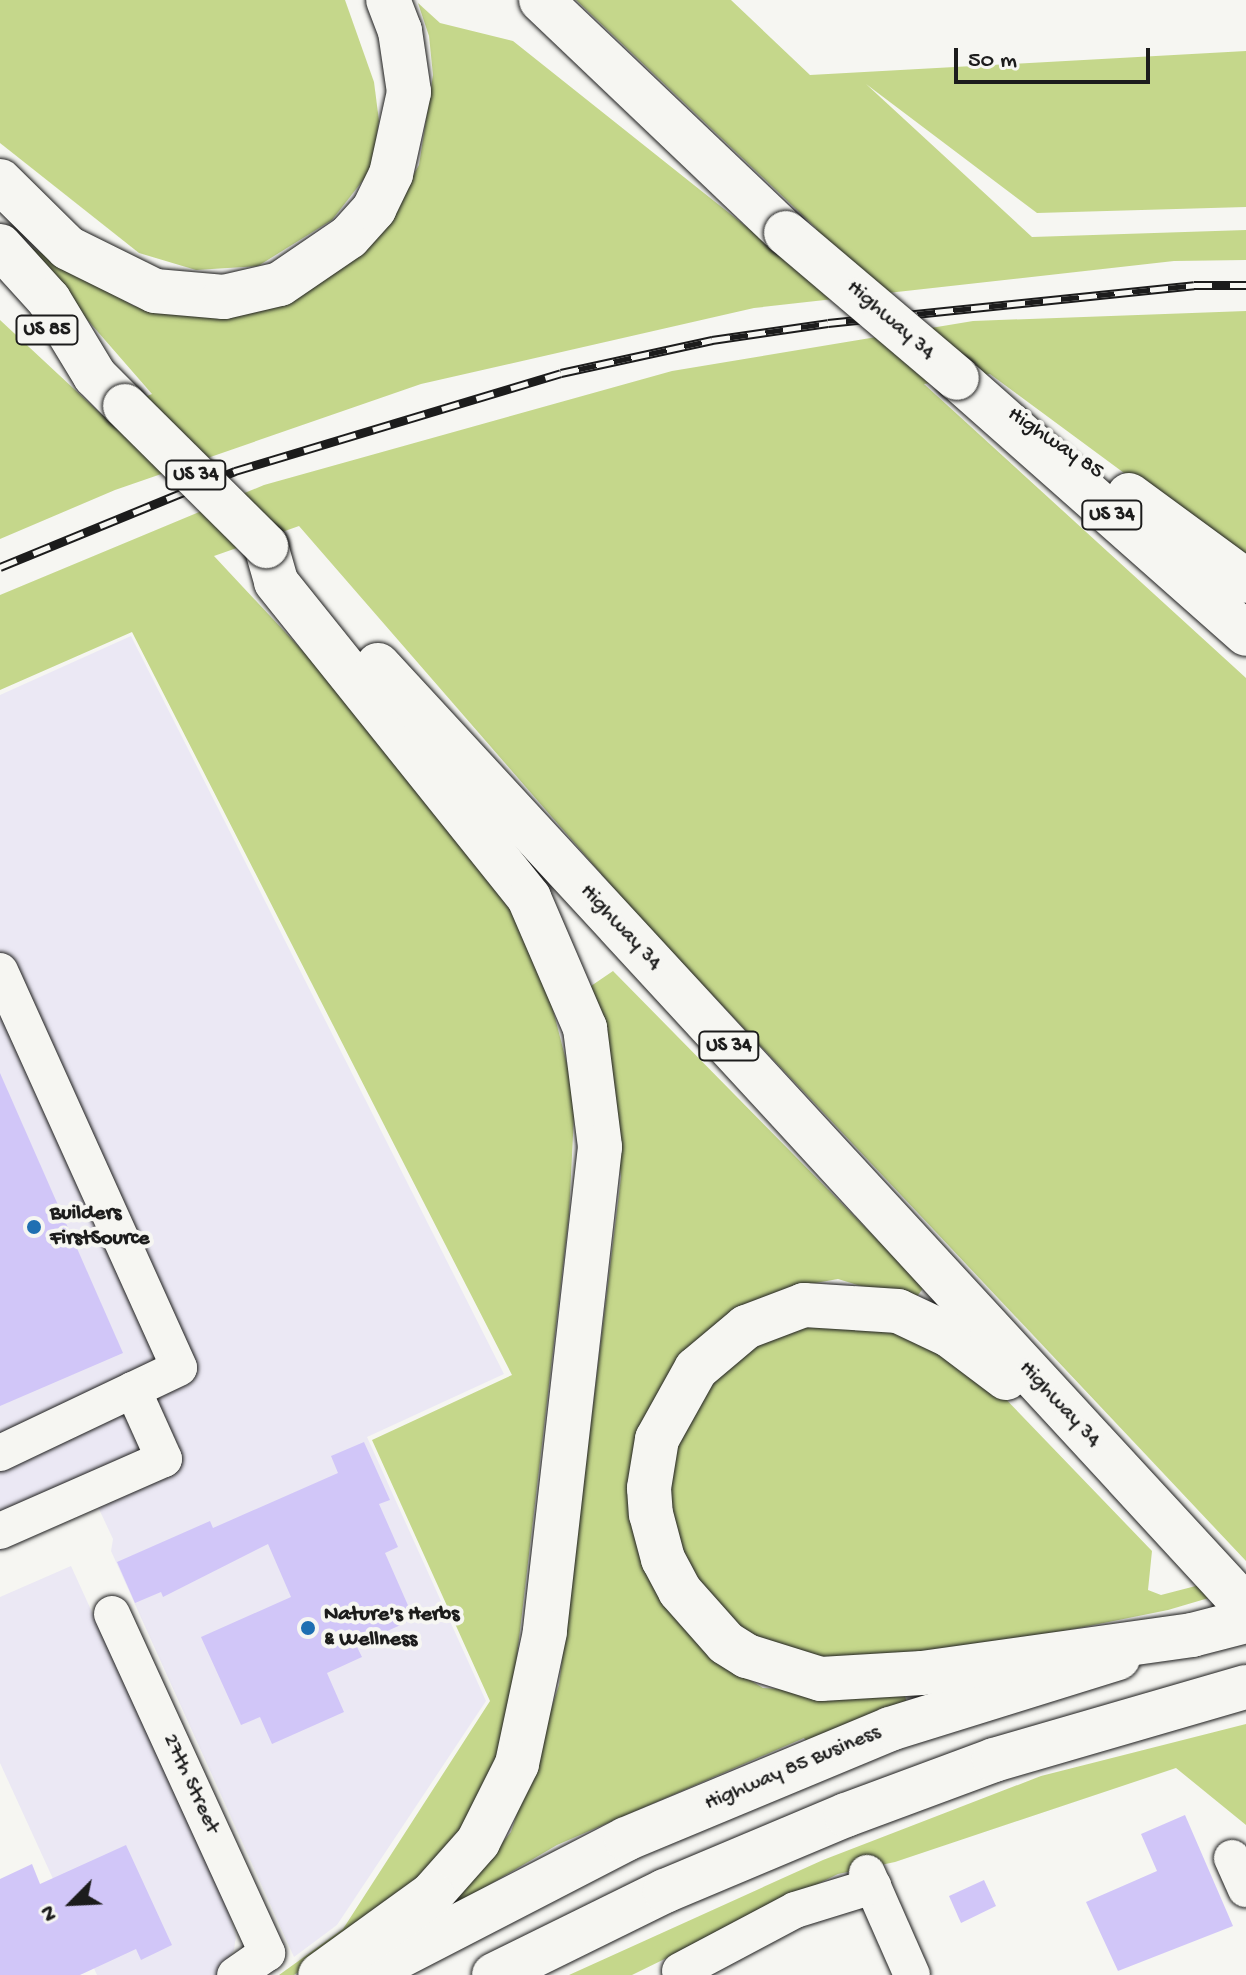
<!DOCTYPE html>
<style>
body{margin:0}
#map{position:relative;width:1246px;height:1975px;overflow:hidden;background:#f6f6f2;font-family:"Gochi Hand",sans-serif}
div>[style]{position:absolute}
.built>*{inset:0;background:#ebe8f4}
.green>*{inset:0;background:#c5d78b}
.building>*{inset:0;background:#d1c6f8}
.roads{filter:drop-shadow(0 0 2px #1c1c1c) drop-shadow(0 0 2px #1c1c1c)}
.minor>*{height:36px;margin:-18px;padding:0 18px;transform-origin:18px;border-radius:18px;background:#f6f6f2}
.major>*{height:44px;margin:-22px;padding:0 22px;transform-origin:22px;border-radius:22px;background:#f6f6f2}
.highway>*{height:44px;margin:-22px;padding:0 22px;transform-origin:22px;border-radius:22px;background:#f6f6f2}
.rail>*{height:9px;margin-top:-4.5px;transform-origin:0;background:repeating-linear-gradient(90deg,#f6f6f2 0 18px,#1c1c1c 0 36px);box-sizing:border-box;border-block:2px solid #1c1c1c}
.bridges{filter:drop-shadow(0 0 2px #1c1c1c) drop-shadow(0 0 2px #1c1c1c)}
.highway-bridge>*{height:44px;margin:-22px;padding:0 22px;transform-origin:22px;border-radius:22px;background:#f6f6f2}
.dots>*{width:22px;height:22px;translate:-50% -50%;box-sizing:border-box;border:4px solid #f6f6f2;border-radius:50%}
span{translate:-50% -50%;white-space:nowrap;text-align:center;line-height:1.15;-webkit-text-stroke:8px #f6f6f2;paint-order:stroke}
.shield-label span{padding:2px 6px;background:#f6f6f2;border:2px solid;border-radius:6px;-webkit-text-stroke-width:0}
.shield-label{font-size:20px;color:#1c1c1c;font-weight:700}
.street-label{font-size:22px;color:#1c1c1c}
.poi-label{font-size:22px;color:#1c1c1c;font-weight:700}
.left{translate:0 -50%;text-align:left}
.north{position:absolute;left:32px;top:1863px;width:80px;height:80px;-webkit-text-stroke:6px #f6f6f2;paint-order:stroke;rotate:246deg;font-size:22px;font-weight:700;line-height:32px;text-align:center;color:#1c1c1c}
.north::after{content:'';display:block;margin:auto;width:28px;height:36px;background:#1c1c1c;clip-path:polygon(50% 0,100% 100%,50% 72%,0 100%)}
.scale{position:absolute;left:954px;top:48px;width:196px;height:36px;box-sizing:border-box;border:4px solid #1c1c1c;border-top:0;padding-left:10px;font-size:24px;line-height:28px;white-space:nowrap;color:#1c1c1c;-webkit-text-stroke:6px #f6f6f2;paint-order:stroke}
</style>
<div id="map">
<div class="built">
<i style="clip-path:polygon(131px 636px,504px 1374px,367px 1437px,486px 1701px,337px 1925px,294px 1957px,111px 1551px,113px 1539px,98px 1507px,0 1551px,0 695px)"></i>
<i style="clip-path:polygon(71px 1566px,227px 1908px,236px 1936px,234px 1950px,216px 1975px,97px 1975px,0 1763px,0 1597px)"></i>
</div>
<div class="green">
<i style="clip-path:polygon(0 0,345px 0,374px 82px,379px 121px,371px 170px,332px 220px,258px 266px,196px 270px,139px 253px,0 143px)"></i>
<i style="clip-path:polygon(576px 0,731px 0,810px 75px,1246px 51px,1246px 207px,1037px 213px,866px 84px,1032px 237px,1246px 230px,1246px 260px,1174px 261px,754px 308px,421px 384px,115px 490px,0 539px,0 320px,102px 415px,152px 394px,17px 239px,134px 306px,208px 315px,393px 211px,419px 165px,433px 75px,429px 36px,418px 3px,440px 23px,513px 41px,758px 236px,817px 229px)"></i>
<i style="clip-path:polygon(1246px 311px,1246px 563px,990px 374px,924px 384px,1246px 678px,1246px 1561px,637px 915px,299px 526px,214px 556px,342px 693px,520px 922px,552px 1006px,575px 1095px,569px 1215px,511px 1707px,482px 1806px,447px 1860px,368px 1927px,294px 1975px,279px 1975px,343px 1929px,490px 1701px,372px 1440px,512px 1375px,132px 632px,0 690px,0 595px,264px 485px,672px 371px,973px 321px)"></i>
<i style="clip-path:polygon(613px 971px,924px 1287px,913px 1302px,838px 1279px,787px 1288px,735px 1318px,646px 1418px,709px 1655px,763px 1688px,905px 1696px,907px 1703px,809px 1746px,804px 1738px,557px 1845px,446px 1910px,511px 1832px,559px 1685px,621px 1177px,607px 1053px,591px 986px)"></i>
<i style="clip-path:polygon(832px 1314px,924px 1337px,972px 1364px,1152px 1551px,1148px 1590px,1161px 1595px,1246px 1573px,1246px 1587px,1168px 1610px,921px 1660px,825px 1664px,768px 1646px,723px 1613px,688px 1574px,672px 1531px,667px 1481px,679px 1433px,723px 1369px,783px 1329px)"></i>
<i style="clip-path:polygon(1246px 1724px,1246px 1825px,1176px 1768px,895px 1862px,838px 1874px,632px 1975px,569px 1975px,823px 1860px,1041px 1776px)"></i>
</div>
<div class="building">
<i style="clip-path:polygon(0 1073px,123px 1353px,0 1406px)"></i>
<i style="clip-path:polygon(364px 1442px,390px 1500px,379px 1504px,398px 1547px,385px 1553px,414px 1619px,356px 1645px,362px 1657px,327px 1673px,344px 1712px,272px 1744px,260px 1717px,241px 1725px,201px 1637px,291px 1597px,268px 1544px,163px 1597px,161px 1592px,135px 1603px,117px 1562px,210px 1521px,213px 1528px,338px 1473px,331px 1456px)"></i>
<i style="clip-path:polygon(1185px 1815px,1233px 1926px,1118px 1971px,1086px 1902px,1157px 1871px,1141px 1834px)"></i>
<i style="clip-path:polygon(126px 1845px,172px 1945px,141px 1960px,136px 1949px,80px 1975px,0 1975px,0 1879px,32px 1864px,40px 1884px)"></i>
<i style="clip-path:polygon(984px 1880px,996px 1906px,961px 1923px,949px 1896px)"></i>
</div>
<div class="roads">
<div class="minor">
<i style="left:0;top:971px;width:435px;rotate:65.7deg"></i>
<i style="left:179px;top:1368px;width:198px;rotate:154.6deg"></i>
<i style="left:0;top:1531px;width:179px;rotate:-23.7deg"></i>
<i style="left:164px;top:1459px;width:76px;rotate:-114.2deg"></i>
<i style="left:112px;top:1614px;width:373px;rotate:65.4deg"></i>
<i style="left:267px;top:1953px;width:39px;rotate:145deg"></i>
<i style="left:1232px;top:1858px;width:34px;rotate:66deg"></i>
<i style="left:867px;top:1873px;width:111px;rotate:66.2deg"></i>
<i style="left:680px;top:1971px;width:130px;rotate:-27.9deg"></i>
<i style="left:795px;top:1910px;width:82px;rotate:-17.1deg"></i>
</div>
<div class="major">
<i style="left:363px;top:1975px;width:296px;rotate:-27.3deg"></i>
<i style="left:626px;top:1839px;width:286px;rotate:-22.6deg"></i>
<i style="left:890px;top:1729px;width:239px;rotate:-17.3deg"></i>
<i style="left:494px;top:1975px;width:191px;rotate:-26.2deg"></i>
<i style="left:665px;top:1891px;width:196px;rotate:-22.8deg"></i>
<i style="left:846px;top:1815px;width:158px;rotate:-20.4deg"></i>
<i style="left:994px;top:1760px;width:262px;rotate:-16.2deg"></i>
</div>
<div class="highway">
<i style="left:541px;top:0;width:338px;rotate:43.6deg"></i>
<i style="left:0;top:181px;width:95px;rotate:44.6deg"></i>
<i style="left:68px;top:248px;width:97px;rotate:26.3deg"></i>
<i style="left:155px;top:291px;width:69px;rotate:5deg"></i>
<i style="left:224px;top:297px;width:57px;rotate:-13.1deg"></i>
<i style="left:280px;top:284px;width:83px;rotate:-34.3deg"></i>
<i style="left:349px;top:237px;width:38px;rotate:-48deg"></i>
<i style="left:374px;top:209px;width:39px;rotate:-64deg"></i>
<i style="left:391px;top:174px;width:84px;rotate:-77.6deg"></i>
<i style="left:409px;top:92px;width:62px;rotate:-98.4deg"></i>
<i style="left:400px;top:31px;width:33px;rotate:-111deg"></i>
<i style="left:0;top:246px;width:73px;rotate:47.8deg"></i>
<i style="left:49px;top:300px;width:89px;rotate:58.8deg"></i>
<i style="left:95px;top:376px;width:42px;rotate:45deg"></i>
<i style="left:957px;top:378px;width:386px;rotate:41.5deg"></i>
<i style="left:1129px;top:495px;width:145px;rotate:36.3deg"></i>
<i style="left:266px;top:546px;width:37px;rotate:74deg"></i>
<i style="left:276px;top:582px;width:405px;rotate:51.3deg"></i>
<i style="left:529px;top:898px;width:142px;rotate:66.7deg"></i>
<i style="left:585px;top:1028px;width:120px;rotate:82.8deg"></i>
<i style="left:600px;top:1147px;width:488px;rotate:96.5deg"></i>
<i style="left:545px;top:1632px;width:135px;rotate:102deg"></i>
<i style="left:517px;top:1764px;width:87px;rotate:116.6deg"></i>
<i style="left:478px;top:1842px;width:69px;rotate:131.5deg"></i>
<i style="left:432px;top:1894px;width:138px;rotate:144.1deg"></i>
<i style="left:378px;top:665px;width:1281px;rotate:47.34deg"></i>
<i style="left:1006px;top:1378px;width:71px;rotate:-143deg"></i>
<i style="left:949px;top:1335px;width:56px;rotate:-154.8deg"></i>
<i style="left:898px;top:1311px;width:94px;rotate:-176.3deg"></i>
<i style="left:804px;top:1305px;width:62px;rotate:159.2deg"></i>
<i style="left:746px;top:1327px;width:65px;rotate:140deg"></i>
<i style="left:696px;top:1369px;width:80px;rotate:119.1deg"></i>
<i style="left:657px;top:1439px;width:50px;rotate:99.3deg"></i>
<i style="left:649px;top:1488px;width:26px;rotate:86deg"></i>
<i style="left:651px;top:1514px;width:47px;rotate:75.1deg"></i>
<i style="left:663px;top:1559px;width:36px;rotate:62deg"></i>
<i style="left:680px;top:1591px;width:69px;rotate:48.5deg"></i>
<i style="left:726px;top:1643px;width:25px;rotate:32deg"></i>
<i style="left:747px;top:1656px;width:77px;rotate:17.3deg"></i>
<i style="left:821px;top:1679px;width:101px;rotate:-3.4deg"></i>
<i style="left:922px;top:1673px;width:273px;rotate:-8deg"></i>
<i style="left:1192px;top:1635px;width:56px;rotate:-14.5deg"></i>
</div>
</div>
<div class="rail">
<i style="left:0;top:567px;width:254px;rotate:-22.2deg"></i>
<i style="left:235px;top:471px;width:340px;rotate:-16.7deg"></i>
<i style="left:561px;top:373px;width:155px;rotate:-12.3deg"></i>
<i style="left:712px;top:340px;width:117px;rotate:-8.3deg"></i>
<i style="left:828px;top:323px;width:368px;rotate:-5.9deg"></i>
<i style="left:1194px;top:285px;width:52px"></i>
</div>
<div class="bridges">
<div class="highway-bridge">
<i style="left:786px;top:233px;width:224px;rotate:40.3deg"></i>
<i style="left:125px;top:406px;width:199px;rotate:44.8deg"></i>
</div>
</div>
<div class="dots">
<i style="left:34px;top:1227px;background:#1f6fb2"></i>
<i style="left:308px;top:1628px;background:#1f6fb2"></i>
</div>
<div class="shield-label">
<span style="left:47px;top:330px">US 85</span>
<span style="left:196px;top:475px">US 34</span>
<span style="left:1112px;top:515px">US 34</span>
<span style="left:729px;top:1046px">US 34</span>
</div>
<div class="street-label">
<span style="left:890px;top:321px;rotate:41deg">Highway 34</span>
<span style="left:1055px;top:444px;rotate:34deg">Highway 85</span>
<span style="left:620px;top:928px;rotate:47deg">Highway 34</span>
<span style="left:1059px;top:1405px;rotate:47deg">Highway 34</span>
<span style="left:793px;top:1769px;rotate:-23deg">Highway 85 Business</span>
<span style="left:190px;top:1784px;rotate:65deg">27th Street</span>
</div>
<div class="poi-label">
<span class="left" style="left:50px;top:1227px">Builders<br>FirstSource</span>
<span class="left" style="left:324px;top:1628px">Nature's Herbs<br>&amp; Wellness</span>
</div>
<div class="north">N</div>
<div class="scale">50 m</div>
</div>
